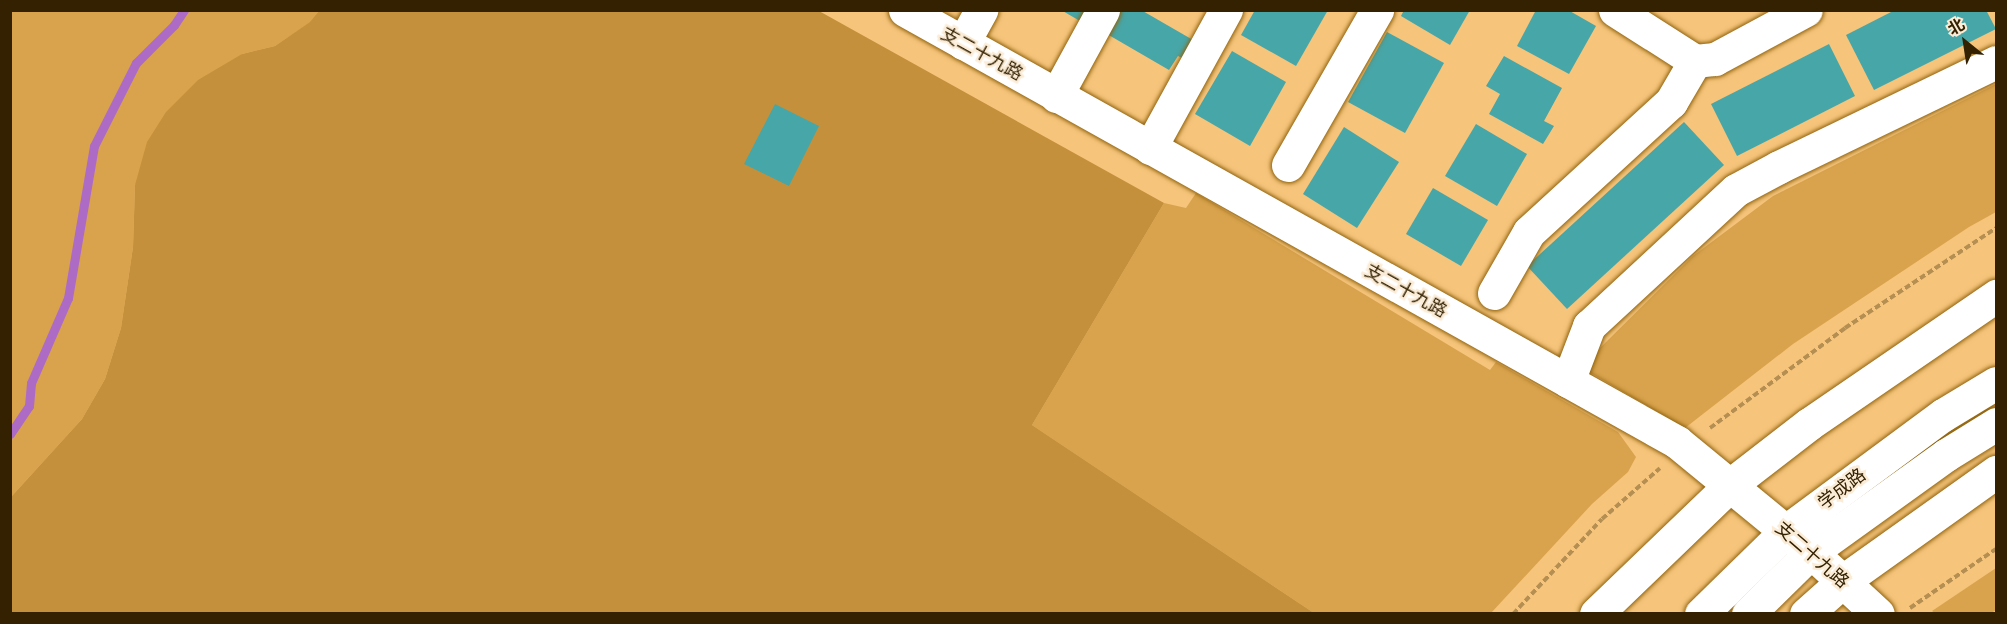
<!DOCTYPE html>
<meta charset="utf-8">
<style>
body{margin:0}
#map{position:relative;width:2007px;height:624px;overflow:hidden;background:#f6c47b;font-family:"Titillium Web","Noto Sans SC",sans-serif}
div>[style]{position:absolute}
.green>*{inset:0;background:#d9a34d}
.forest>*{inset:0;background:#c5903b}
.stream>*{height:9px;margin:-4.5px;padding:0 4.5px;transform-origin:4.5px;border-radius:4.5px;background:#ad6bc6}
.building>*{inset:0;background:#47a6a7}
.path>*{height:4px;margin-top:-2px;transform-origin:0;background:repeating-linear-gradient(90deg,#b58e52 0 6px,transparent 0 9px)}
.roads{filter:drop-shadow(0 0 2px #90630d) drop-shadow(0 0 2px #90630d)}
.minor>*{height:33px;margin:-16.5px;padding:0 16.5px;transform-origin:16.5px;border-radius:16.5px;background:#fff}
.major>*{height:33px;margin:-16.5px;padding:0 16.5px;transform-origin:16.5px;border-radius:16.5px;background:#fff}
span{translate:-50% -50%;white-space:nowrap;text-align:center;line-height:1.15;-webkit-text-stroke:5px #fbecd7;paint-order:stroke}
.street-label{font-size:18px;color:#332101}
.frame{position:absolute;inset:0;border:12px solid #332101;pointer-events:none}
.north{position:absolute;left:1935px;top:12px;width:60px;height:60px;-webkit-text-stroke:4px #fbecd7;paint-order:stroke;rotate:330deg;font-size:16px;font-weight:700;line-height:24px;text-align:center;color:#332101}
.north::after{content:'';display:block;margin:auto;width:21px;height:27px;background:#332101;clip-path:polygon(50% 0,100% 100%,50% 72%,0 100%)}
</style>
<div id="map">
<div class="green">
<i style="clip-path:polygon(11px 11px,320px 11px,311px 22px,275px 46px,242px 54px,135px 185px,133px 247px,121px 328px,105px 379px,82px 419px,11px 497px)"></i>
<i style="clip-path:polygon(1996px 84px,1996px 212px,1969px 227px,1793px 344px,1685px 428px,1586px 370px,1600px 348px,1693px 256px,1773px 196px)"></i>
<i style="clip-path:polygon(1196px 193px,1490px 370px,1496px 362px,1618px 432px,1636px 457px,1628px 472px,1592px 504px,1491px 613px,1314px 613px,1032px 425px,1164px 203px,1186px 208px)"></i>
<i style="clip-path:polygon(1996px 568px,1996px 610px,1990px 614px,1936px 614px,1932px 611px)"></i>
</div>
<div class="forest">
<i style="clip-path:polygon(320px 10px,819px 11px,1164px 203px,1032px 425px,1314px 613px,11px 614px,11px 497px,82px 419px,105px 379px,121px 328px,133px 247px,135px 185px,147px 142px,166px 112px,198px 80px,242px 54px,275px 46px,310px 22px)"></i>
</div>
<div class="stream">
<i style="left:10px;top:434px;width:34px;rotate:-56deg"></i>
<i style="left:29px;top:406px;width:23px;rotate:-85deg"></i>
<i style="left:31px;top:383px;width:93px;rotate:-66.5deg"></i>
<i style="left:68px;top:298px;width:154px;rotate:-80.3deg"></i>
<i style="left:94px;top:146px;width:93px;rotate:-63.2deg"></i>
<i style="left:136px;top:63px;width:54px;rotate:-45deg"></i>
<i style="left:174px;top:25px;width:18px;rotate:-56deg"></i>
</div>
<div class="building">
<i style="clip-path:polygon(1061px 10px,1086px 10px,1080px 21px)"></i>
<i style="clip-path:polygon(1119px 10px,1141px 10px,1193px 40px,1182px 58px,1178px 56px,1169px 70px,1107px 34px)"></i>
<i style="clip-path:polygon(1255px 10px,1328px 10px,1296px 66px,1241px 35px)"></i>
<i style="clip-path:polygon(1404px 10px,1470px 10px,1450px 45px,1401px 16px)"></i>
<i style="clip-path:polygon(1536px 10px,1568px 10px,1596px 26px,1569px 74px,1517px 46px)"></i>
<i style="clip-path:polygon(1895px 10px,1986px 10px,1996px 29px,1874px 90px,1846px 35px)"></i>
<i style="clip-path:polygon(1387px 32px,1444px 63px,1405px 133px,1348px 102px)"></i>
<i style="clip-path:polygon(1829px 44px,1855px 96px,1737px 156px,1711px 104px)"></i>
<i style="clip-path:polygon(1232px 51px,1286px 82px,1250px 146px,1195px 114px)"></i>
<i style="clip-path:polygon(1504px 56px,1562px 88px,1544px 121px,1554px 126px,1543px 144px,1489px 114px,1500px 94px,1486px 86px)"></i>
<i style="clip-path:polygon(775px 104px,819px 126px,789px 186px,744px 164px)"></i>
<i style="clip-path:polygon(1684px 122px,1724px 165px,1567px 309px,1527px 266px)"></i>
<i style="clip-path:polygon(1476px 124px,1527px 154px,1497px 206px,1445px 176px)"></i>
<i style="clip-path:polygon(1344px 127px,1399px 162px,1357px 228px,1303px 194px)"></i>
<i style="clip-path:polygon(1433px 188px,1488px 220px,1461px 266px,1406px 234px)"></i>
</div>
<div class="path">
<i style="left:1710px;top:428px;width:168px;rotate:-36.5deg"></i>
<i style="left:1845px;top:328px;width:181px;rotate:-33.5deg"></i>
<i style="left:1910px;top:608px;width:104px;rotate:-34.5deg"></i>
<i style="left:1513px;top:614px;width:130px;rotate:-46.9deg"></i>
<i style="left:1602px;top:519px;width:77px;rotate:-41.3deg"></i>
</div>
<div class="roads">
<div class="minor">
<i style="left:905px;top:10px;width:885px;rotate:29.23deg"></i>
<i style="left:1677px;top:442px;width:173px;rotate:39.4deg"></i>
<i style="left:1811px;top:552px;width:91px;rotate:42.8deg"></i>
<i style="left:1615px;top:10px;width:95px;rotate:32.5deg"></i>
<i style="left:1695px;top:61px;width:20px;rotate:-6deg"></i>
<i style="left:1715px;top:59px;width:103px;rotate:-28.3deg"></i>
<i style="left:963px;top:43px;width:38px;rotate:-61deg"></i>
<i style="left:1056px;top:96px;width:98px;rotate:-61.3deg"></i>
<i style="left:1150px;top:148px;width:158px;rotate:-61.2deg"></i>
<i style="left:1288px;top:165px;width:179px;rotate:-60.1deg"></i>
<i style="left:1494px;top:293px;width:70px;rotate:-60.2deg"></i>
<i style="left:1529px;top:232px;width:193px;rotate:-42.5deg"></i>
<i style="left:1671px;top:102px;width:48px;rotate:-59.7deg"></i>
<i style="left:1568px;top:381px;width:59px;rotate:-69.1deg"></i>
<i style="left:1589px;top:326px;width:200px;rotate:-42.8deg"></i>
<i style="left:1736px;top:190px;width:49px;rotate:-28.1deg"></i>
<i style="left:1779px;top:167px;width:241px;rotate:-25.8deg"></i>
<i style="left:1596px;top:614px;width:186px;rotate:-43.9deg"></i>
<i style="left:1730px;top:485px;width:100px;rotate:-37.7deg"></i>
<i style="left:1809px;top:424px;width:227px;rotate:-34.4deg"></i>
<i style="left:1806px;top:614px;width:50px;rotate:-41.7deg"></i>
<i style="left:1843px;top:581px;width:188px;rotate:-35.5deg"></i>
</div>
<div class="major">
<i style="left:1701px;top:614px;width:119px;rotate:-44.3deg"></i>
<i style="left:1786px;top:531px;width:195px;rotate:-36.5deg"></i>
<i style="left:1943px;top:415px;width:62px;rotate:-31.1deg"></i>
<i style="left:1748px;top:614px;width:88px;rotate:-44.5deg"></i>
<i style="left:1811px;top:552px;width:166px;rotate:-35.7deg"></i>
<i style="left:1946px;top:455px;width:59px;rotate:-31.8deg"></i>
</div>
</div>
<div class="street-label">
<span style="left:982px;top:54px;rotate:29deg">支二十九路</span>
<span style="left:1406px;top:291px;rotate:29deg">支二十九路</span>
<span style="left:1842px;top:489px;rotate:-37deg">学成路</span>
<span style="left:1812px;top:555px;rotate:41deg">支二十九路</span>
</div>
<div class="frame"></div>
<div class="north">北</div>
</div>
